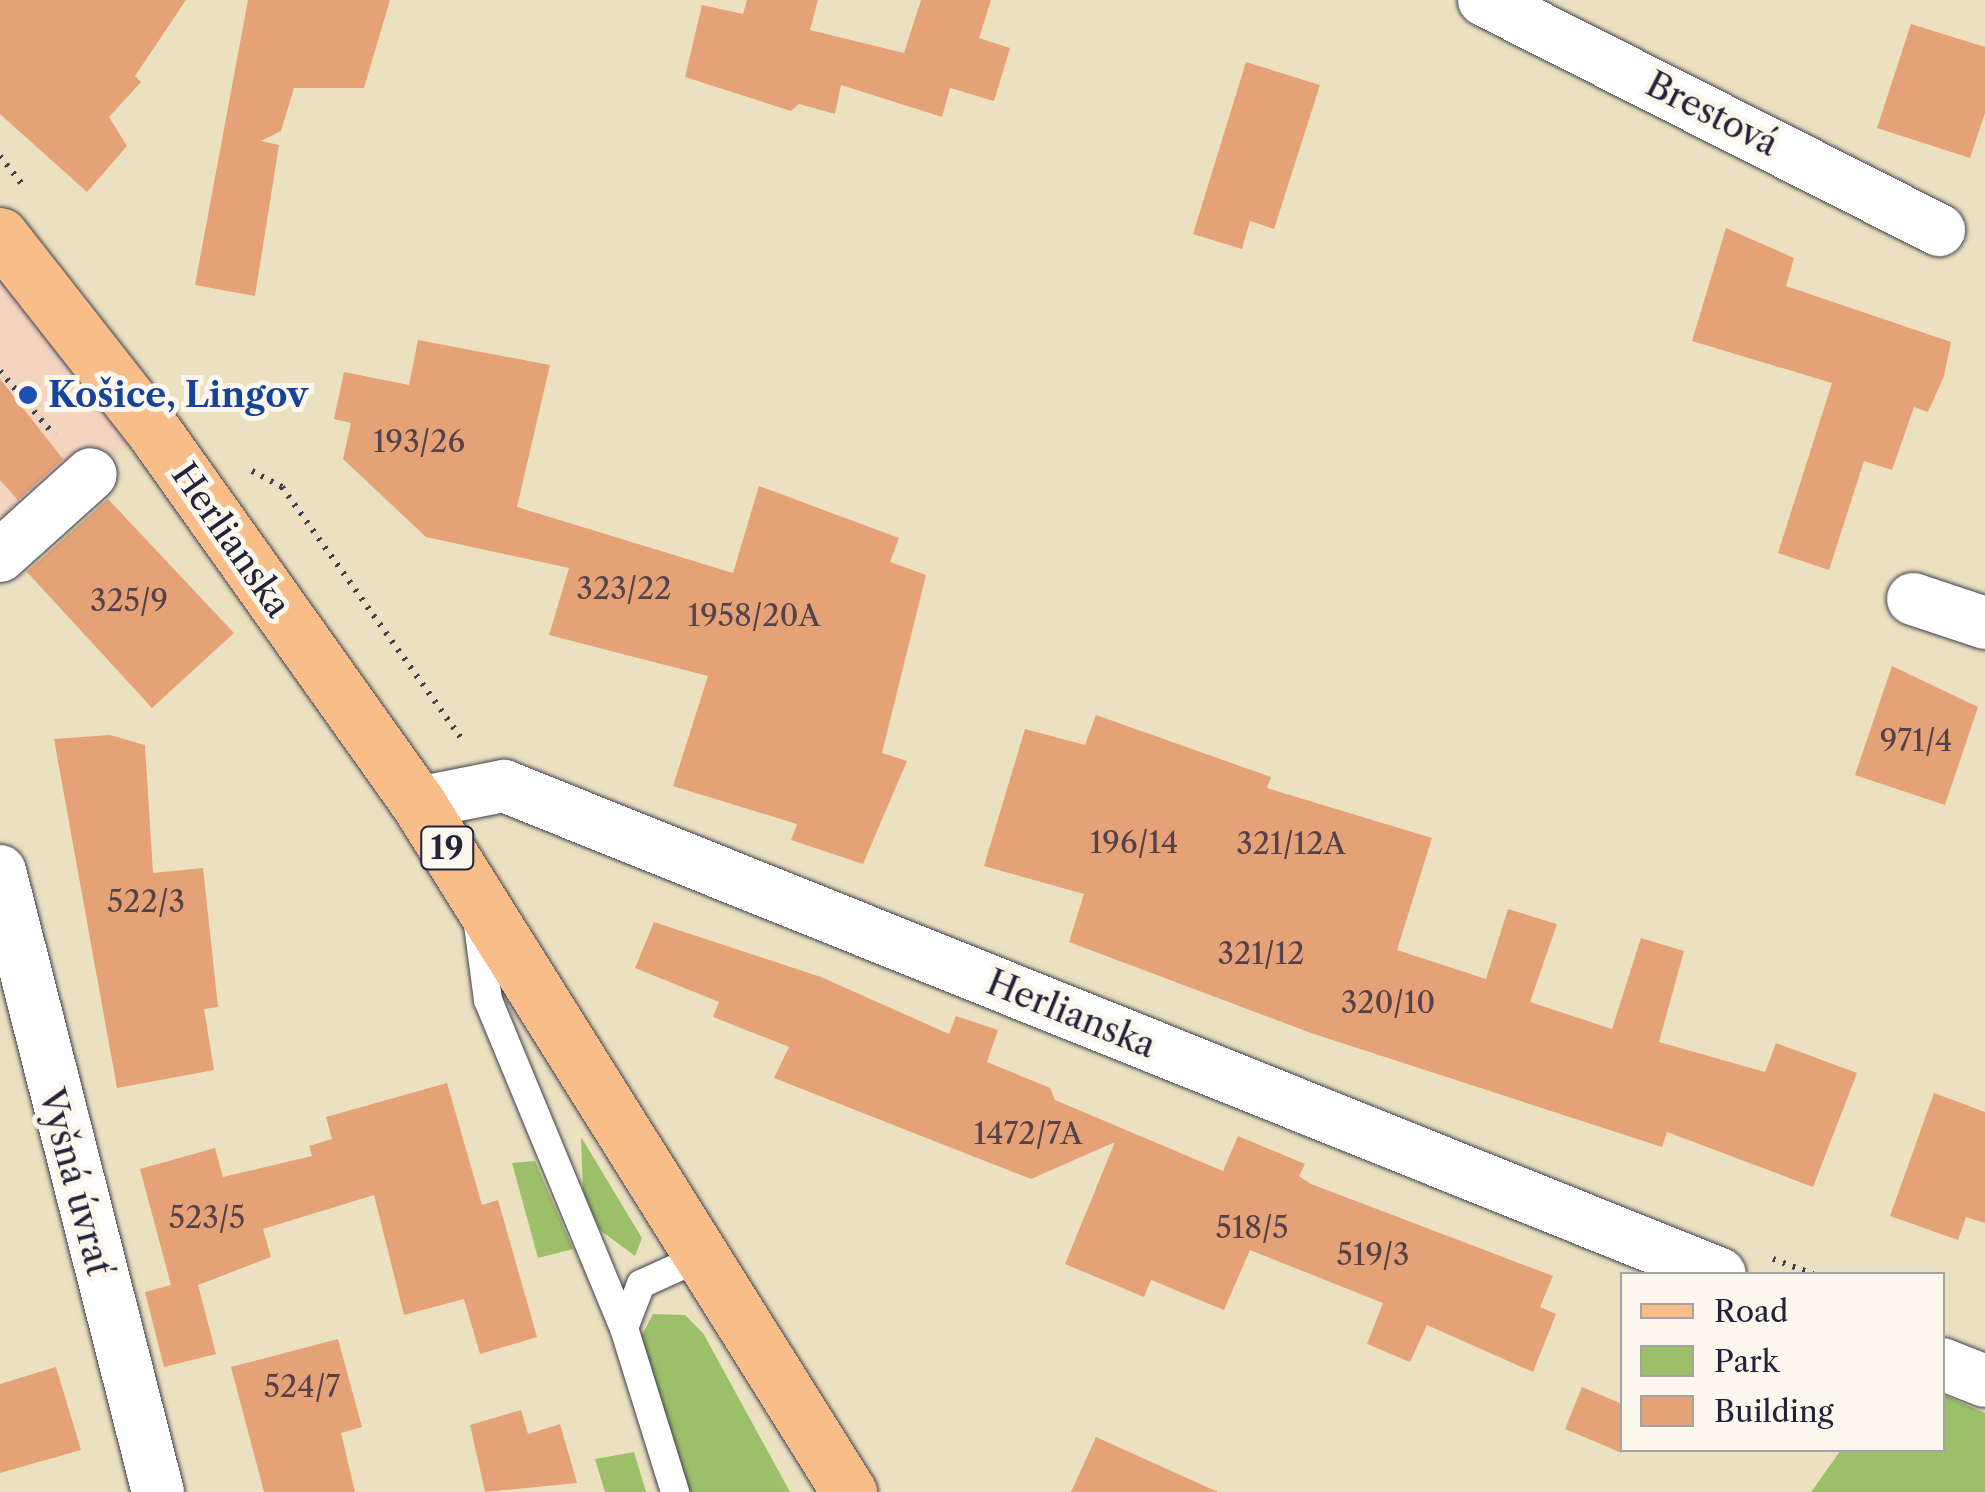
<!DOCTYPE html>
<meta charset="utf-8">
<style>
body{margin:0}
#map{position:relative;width:1985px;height:1492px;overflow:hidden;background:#ebe1c0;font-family:"Libre Caslon Text",serif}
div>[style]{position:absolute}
.built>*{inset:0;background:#f3d4bf}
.green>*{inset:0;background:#9cc06a}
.building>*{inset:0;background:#e5a276}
.path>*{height:6px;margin-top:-3px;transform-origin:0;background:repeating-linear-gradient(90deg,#403f4f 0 2.5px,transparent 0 10.5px)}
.roads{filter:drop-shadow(0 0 2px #403f4f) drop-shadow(0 0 2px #403f4f)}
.lane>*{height:28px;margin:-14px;padding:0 14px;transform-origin:14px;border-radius:14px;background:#fff}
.street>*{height:52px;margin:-26px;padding:0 26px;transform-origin:26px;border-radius:26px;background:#fff}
.primary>*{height:55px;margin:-27.5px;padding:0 27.5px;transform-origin:27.5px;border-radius:27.5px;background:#f8bd89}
.dots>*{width:28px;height:28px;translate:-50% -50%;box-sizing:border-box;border:5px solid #fbf7ec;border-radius:50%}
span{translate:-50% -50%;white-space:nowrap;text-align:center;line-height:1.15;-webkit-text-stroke:10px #fbf7ec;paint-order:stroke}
.number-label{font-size:30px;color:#53424a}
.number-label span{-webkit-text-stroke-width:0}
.shield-label span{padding:2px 8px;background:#fbf7ec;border:2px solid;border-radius:8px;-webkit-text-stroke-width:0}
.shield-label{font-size:32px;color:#22223b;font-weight:700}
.street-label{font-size:35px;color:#22223b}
.transit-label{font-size:35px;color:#164399;font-weight:700}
.left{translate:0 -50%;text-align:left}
.legend{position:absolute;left:1620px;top:1272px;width:325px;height:180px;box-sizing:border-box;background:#fbf7ec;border:2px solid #a4a2a5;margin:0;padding:12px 18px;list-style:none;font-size:30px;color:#22223b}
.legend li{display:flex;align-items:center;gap:20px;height:50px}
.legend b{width:50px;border:2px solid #a4a2a5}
</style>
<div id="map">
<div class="built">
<i style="clip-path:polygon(0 235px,150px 426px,0 556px)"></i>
</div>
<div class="green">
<i style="clip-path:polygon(581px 1137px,642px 1238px,635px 1256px,600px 1230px,583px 1192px)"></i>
<i style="clip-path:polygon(535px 1161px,573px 1249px,538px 1258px,512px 1163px)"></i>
<i style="clip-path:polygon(653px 1314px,685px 1315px,703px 1333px,790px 1492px,684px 1492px,641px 1337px)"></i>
<i style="clip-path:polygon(1943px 1395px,1985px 1413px,1985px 1492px,1811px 1492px,1841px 1450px,1942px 1450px)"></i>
<i style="clip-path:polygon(634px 1452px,646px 1492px,605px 1492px,595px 1459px)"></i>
</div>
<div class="building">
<i style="clip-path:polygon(0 0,186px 0,135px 76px,141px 82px,109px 117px,127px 146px,87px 192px,0 114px)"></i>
<i style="clip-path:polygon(248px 0,390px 0,364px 88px,294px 88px,281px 131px,261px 141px,279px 145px,255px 296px,195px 285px)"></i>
<i style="clip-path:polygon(747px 0,818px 0,810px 30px,904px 53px,921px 0,991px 0,979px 38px,1010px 48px,994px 101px,950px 88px,942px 117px,841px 85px,835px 114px,799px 104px,791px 111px,685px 77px,702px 5px,743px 14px)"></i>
<i style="clip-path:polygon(1911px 24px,1985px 47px,1985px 113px,1970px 158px,1877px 128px)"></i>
<i style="clip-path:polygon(1246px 62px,1320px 85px,1274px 229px,1250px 221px,1242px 249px,1193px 234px)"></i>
<i style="clip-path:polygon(1726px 228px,1794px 258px,1786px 286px,1951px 342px,1944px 376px,1928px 412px,1914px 407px,1892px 470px,1864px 461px,1829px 570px,1778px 553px,1832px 383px,1692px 341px)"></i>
<i style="clip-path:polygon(418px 340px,550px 365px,517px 507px,733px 573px,759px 486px,899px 538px,890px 562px,926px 575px,882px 753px,907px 761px,863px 864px,791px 840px,797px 824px,673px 786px,708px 676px,549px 635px,569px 568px,426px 537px,343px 459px,351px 423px,334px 419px,344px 372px,409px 385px)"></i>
<i style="clip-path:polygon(0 379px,63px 459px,18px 500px,0 480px)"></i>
<i style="clip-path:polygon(108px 499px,234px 633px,152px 708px,27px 572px)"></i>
<i style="clip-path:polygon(1892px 666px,1978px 707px,1945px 805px,1855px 775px)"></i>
<i style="clip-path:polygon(1096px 715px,1271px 777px,1267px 788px,1432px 838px,1397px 950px,1486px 979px,1508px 909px,1557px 924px,1530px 1002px,1612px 1029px,1641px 938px,1684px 951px,1659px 1042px,1765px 1072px,1776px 1043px,1857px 1073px,1813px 1187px,1667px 1132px,1662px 1147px,1311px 1033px,1069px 942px,1084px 894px,984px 866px,1025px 729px,1085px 745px)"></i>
<i style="clip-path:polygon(110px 735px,145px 745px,153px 873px,203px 868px,218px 1007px,204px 1009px,214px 1070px,117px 1088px,54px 739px)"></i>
<i style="clip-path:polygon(654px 922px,821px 977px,949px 1034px,956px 1016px,998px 1030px,987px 1062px,1050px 1088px,1055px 1100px,1223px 1171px,1238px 1136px,1305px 1164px,1299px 1176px,1311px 1184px,1553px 1276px,1540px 1307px,1556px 1314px,1533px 1372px,1427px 1325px,1410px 1362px,1367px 1344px,1383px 1303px,1250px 1250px,1224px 1310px,1151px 1280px,1144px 1297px,1065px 1264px,1115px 1142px,1031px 1179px,774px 1078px,789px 1047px,713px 1017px,719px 1002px,635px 968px)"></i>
<i style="clip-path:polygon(447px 1083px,482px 1205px,498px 1200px,537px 1337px,480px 1354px,464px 1299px,404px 1315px,374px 1195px,263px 1229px,271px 1257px,198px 1285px,216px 1354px,164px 1367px,145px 1292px,171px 1285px,140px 1169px,215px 1148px,223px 1177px,312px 1156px,309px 1146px,332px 1139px,326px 1117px)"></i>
<i style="clip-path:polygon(1934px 1093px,1985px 1112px,1985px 1223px,1966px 1217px,1958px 1240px,1890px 1216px)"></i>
<i style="clip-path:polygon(338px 1339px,362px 1427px,341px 1433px,355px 1492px,264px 1492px,231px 1367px)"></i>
<i style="clip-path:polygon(56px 1367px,81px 1450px,0 1473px,0 1384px)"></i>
<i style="clip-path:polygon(1582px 1387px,1622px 1404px,1622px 1453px,1565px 1429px)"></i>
<i style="clip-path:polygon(521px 1410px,528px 1434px,560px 1424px,577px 1483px,485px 1492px,470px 1425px)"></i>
<i style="clip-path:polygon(1096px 1437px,1218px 1492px,1071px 1492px)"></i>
</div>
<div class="path">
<i style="left:0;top:156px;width:37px;rotate:52deg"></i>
<i style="left:0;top:371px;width:84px;rotate:49.8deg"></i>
<i style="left:252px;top:471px;width:34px;rotate:28deg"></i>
<i style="left:282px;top:487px;width:307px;rotate:54.5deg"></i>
<i style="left:1773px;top:1259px;width:43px;rotate:20.6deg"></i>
</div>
<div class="roads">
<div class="lane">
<i style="left:476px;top:910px;width:91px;rotate:82.4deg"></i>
<i style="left:488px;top:1000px;width:355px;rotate:67.5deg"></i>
<i style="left:624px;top:1328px;width:172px;rotate:72.7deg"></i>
<i style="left:624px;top:1328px;width:47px;rotate:-68.9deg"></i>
<i style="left:641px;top:1284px;width:68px;rotate:-24.3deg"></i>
</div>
<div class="street">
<i style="left:1484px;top:0;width:510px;rotate:26.82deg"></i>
<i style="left:0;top:556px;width:122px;rotate:-42deg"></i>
<i style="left:1913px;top:599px;width:76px;rotate:18.4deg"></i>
<i style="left:418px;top:803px;width:88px;rotate:-11.2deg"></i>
<i style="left:504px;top:786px;width:1310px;rotate:21.87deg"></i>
<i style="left:0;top:871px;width:641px;rotate:75.73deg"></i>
<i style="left:1942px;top:1364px;width:46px;rotate:21.6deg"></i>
</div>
<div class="primary">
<i style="left:0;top:235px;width:243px;rotate:51.9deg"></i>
<i style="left:150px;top:426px;width:463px;rotate:54.6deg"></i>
<i style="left:418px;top:803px;width:813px;rotate:57.97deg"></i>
</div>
</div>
<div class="dots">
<i style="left:28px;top:395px;background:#1a4fb4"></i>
</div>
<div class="number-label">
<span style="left:419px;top:442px">193/26</span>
<span style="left:624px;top:589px">323/22</span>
<span style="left:129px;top:601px">325/9</span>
<span style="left:754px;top:616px">1958/20A</span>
<span style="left:1916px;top:741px">971/4</span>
<span style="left:1134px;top:843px">196/14</span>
<span style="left:1291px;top:844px">321/12A</span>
<span style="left:146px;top:902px">522/3</span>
<span style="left:1261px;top:954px">321/12</span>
<span style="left:1388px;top:1003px">320/10</span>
<span style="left:1028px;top:1134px">1472/7A</span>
<span style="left:207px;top:1218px">523/5</span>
<span style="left:1252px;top:1228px">518/5</span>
<span style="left:1373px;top:1255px">519/3</span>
<span style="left:302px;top:1387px">524/7</span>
</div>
<div class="shield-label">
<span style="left:447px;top:848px">19</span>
</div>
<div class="street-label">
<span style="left:1712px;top:114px;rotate:27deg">Brestová</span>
<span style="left:231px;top:540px;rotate:55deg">Herlianska</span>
<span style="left:1071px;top:1014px;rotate:22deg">Herlianska</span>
<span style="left:75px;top:1182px;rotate:75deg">Vyšná úvrať</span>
</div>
<div class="transit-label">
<span class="left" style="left:48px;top:395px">Košice, Lingov</span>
</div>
<ul class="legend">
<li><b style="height:12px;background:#f8bd89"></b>Road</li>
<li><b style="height:28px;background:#9cc06a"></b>Park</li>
<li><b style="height:28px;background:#e5a276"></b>Building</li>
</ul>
</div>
